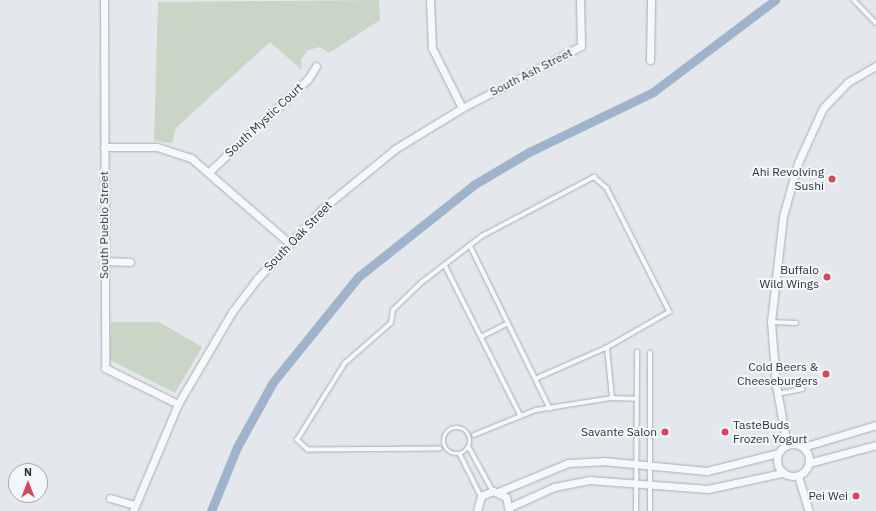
<!DOCTYPE html>
<style>
body{margin:0}
#map{position:relative;width:876px;height:511px;overflow:hidden;background:#e4e7ec;font-family:"IBM Plex Sans",sans-serif}
div>[style]{position:absolute}
.green>*{inset:0;background:#c9d6c5}
.canal>*{height:9px;margin:-4.5px;padding:0 4.5px;transform-origin:4.5px;border-radius:4.5px;background:#9fb4cc}
.roads{filter:drop-shadow(0 0 1px #a9aeb7) drop-shadow(0 0 1px #a9aeb7)}
.service>*{height:3.5px;margin:-1.75px;padding:0 1.75px;transform-origin:1.75px;border-radius:1.75px;background:#f7f8fa}
.service>.ring{margin:-1.75px;padding:0;box-sizing:content-box;background:none;border:3.5px solid #f7f8fa;border-radius:50%}
.minor>*{height:7px;margin:-3.5px;padding:0 3.5px;transform-origin:3.5px;border-radius:3.5px;background:#f7f8fa}
.minor>.ring{margin:-3.5px;padding:0;box-sizing:content-box;background:none;border:7px solid #f7f8fa;border-radius:50%}
.dots>*{width:11px;height:11px;translate:-50% -50%;box-sizing:border-box;border:2px solid #f4f6f9;border-radius:50%}
span{translate:-50% -50%;white-space:nowrap;text-align:center;line-height:1.15;-webkit-text-stroke:4px #f4f6f9;paint-order:stroke}
.street-label{font-size:12px;color:#2b3445}
.poi-label{font-size:12px;color:#2b3445}
.right{translate:-100% -50%;text-align:right}
.left{translate:0 -50%;text-align:left}
.north{position:absolute;left:8px;top:463px;width:40px;height:40px;box-sizing:border-box;background:#f4f6f9;border:1px solid #a4a8b1;border-radius:50%;rotate:0deg;font-size:11px;font-weight:700;line-height:16px;text-align:center;color:#2b3445}
.north::after{content:'';display:block;margin:auto;width:14px;height:18px;background:#d1495b;clip-path:polygon(50% 0,100% 100%,50% 72%,0 100%)}
</style>
<div id="map">
<div class="green">
<i style="clip-path:polygon(379px 0,380px 20px,329px 53px,320px 47px,308px 50px,301px 60px,302px 70px,270px 42px,176px 128px,172px 143px,154px 141px,158px 2px)"></i>
<i style="clip-path:polygon(111px 322px,159px 322px,202px 347px,175px 393px,110px 360px)"></i>
</div>
<div class="canal">
<i style="left:211px;top:511px;width:69px;rotate:-67.9deg"></i>
<i style="left:237px;top:447px;width:74px;rotate:-61deg"></i>
<i style="left:273px;top:382px;width:135px;rotate:-51deg"></i>
<i style="left:358px;top:277px;width:149px;rotate:-38.5deg"></i>
<i style="left:475px;top:184px;width:63px;rotate:-30.7deg"></i>
<i style="left:529px;top:152px;width:138px;rotate:-25.8deg"></i>
<i style="left:653px;top:92px;width:153px;rotate:-37deg"></i>
</div>
<div class="roads">
<div class="service">
<i style="left:854px;top:0;width:32px;rotate:46deg"></i>
<i style="left:470px;top:245px;width:182px;rotate:63.9deg"></i>
<i style="left:445px;top:265px;width:169px;rotate:63.3deg"></i>
<i style="left:771px;top:322px;width:25px;rotate:2deg"></i>
<i style="left:481px;top:337px;width:30px;rotate:-27deg"></i>
<i style="left:777px;top:394px;width:26px;rotate:-11deg"></i>
<i style="left:612px;top:398px;width:24px;rotate:2deg"></i>
<i class="ring" style="left:444px;top:428px;width:22.5px;height:22.5px"></i>
<i style="left:474px;top:435px;width:67px;rotate:-22deg"></i>
<i style="left:536px;top:410px;width:77px;rotate:-9deg"></i>
<i style="left:612px;top:398px;width:50px;rotate:-95.7deg"></i>
<i style="left:469px;top:447px;width:50px;rotate:61.4deg"></i>
<i style="left:440px;top:449px;width:132px;rotate:179.6deg"></i>
<i style="left:308px;top:450px;width:15px;rotate:-138deg"></i>
<i style="left:297px;top:440px;width:91px;rotate:-58.1deg"></i>
<i style="left:345px;top:363px;width:61px;rotate:-41deg"></i>
<i style="left:391px;top:323px;width:13px;rotate:-81deg"></i>
<i style="left:393px;top:310px;width:39px;rotate:-44deg"></i>
<i style="left:421px;top:283px;width:77px;rotate:-37.6deg"></i>
<i style="left:482px;top:236px;width:127px;rotate:-27.8deg"></i>
<i style="left:594px;top:177px;width:17px;rotate:40deg"></i>
<i style="left:607px;top:188px;width:139px;rotate:63.1deg"></i>
<i style="left:670px;top:312px;width:73px;rotate:150.3deg"></i>
<i style="left:607px;top:348px;width:77px;rotate:156.4deg"></i>
<i style="left:460px;top:454px;width:47px;rotate:63.4deg"></i>
<i style="left:636px;top:511px;width:159px;rotate:-89.6deg"></i>
<i style="left:650px;top:511px;width:158px;rotate:-90deg"></i>
</div>
<div class="minor">
<i style="left:104px;top:0;width:368px;rotate:89.8deg"></i>
<i style="left:105px;top:368px;width:81px;rotate:26.3deg"></i>
<i style="left:430px;top:0;width:48px;rotate:87.6deg"></i>
<i style="left:432px;top:48px;width:67px;rotate:63.4deg"></i>
<i style="left:650px;top:60px;width:60px;rotate:-89deg"></i>
<i style="left:104px;top:147px;width:53px"></i>
<i style="left:157px;top:147px;width:36px;rotate:18deg"></i>
<i style="left:191px;top:158px;width:130px;rotate:40.9deg"></i>
<i style="left:210px;top:171px;width:134px;rotate:-43.2deg"></i>
<i style="left:308px;top:79px;width:15px;rotate:-58deg"></i>
<i style="left:104px;top:261px;width:26px;rotate:2deg"></i>
<i class="ring" style="left:777px;top:444px;width:25px;height:25px"></i>
<i style="left:787px;top:445px;width:61px;rotate:-100.4deg"></i>
<i style="left:776px;top:385px;width:63px;rotate:-94.5deg"></i>
<i style="left:771px;top:322px;width:107px;rotate:-83.5deg"></i>
<i style="left:783px;top:216px;width:55px;rotate:-74.2deg"></i>
<i style="left:798px;top:163px;width:60px;rotate:-65.6deg"></i>
<i style="left:823px;top:108px;width:36px;rotate:-46deg"></i>
<i style="left:848px;top:82px;width:32px;rotate:-30deg"></i>
<i style="left:803px;top:447px;width:76px;rotate:-16.8deg"></i>
<i style="left:809px;top:463px;width:69px;rotate:-15deg"></i>
<i style="left:798px;top:476px;width:37px;rotate:73deg"></i>
<i style="left:498px;top:492px;width:76px;rotate:-22.5deg"></i>
<i style="left:568px;top:463px;width:35px;rotate:-3deg"></i>
<i style="left:603px;top:461px;width:104px;rotate:5.5deg"></i>
<i style="left:707px;top:471px;width:73px;rotate:-14.2deg"></i>
<i style="left:110px;top:498px;width:26px;rotate:16deg"></i>
<i style="left:510px;top:507px;width:48px;rotate:-24.4deg"></i>
<i style="left:554px;top:487px;width:36px;rotate:-11deg"></i>
<i style="left:589px;top:480px;width:119px;rotate:4.3deg"></i>
<i style="left:708px;top:489px;width:76px;rotate:-12.2deg"></i>
<i style="left:133px;top:511px;width:116px;rotate:-67.2deg"></i>
<i style="left:178px;top:404px;width:107px;rotate:-59.6deg"></i>
<i style="left:232px;top:312px;width:41px;rotate:-52.9deg"></i>
<i style="left:257px;top:279px;width:97px;rotate:-47.1deg"></i>
<i style="left:323px;top:208px;width:93px;rotate:-39.3deg"></i>
<i style="left:395px;top:149px;width:79px;rotate:-31.5deg"></i>
<i style="left:462px;top:108px;width:134px;rotate:-27.5deg"></i>
<i style="left:581px;top:46px;width:46px;rotate:-91.2deg"></i>
<i style="left:477px;top:511px;width:16px;rotate:-75deg"></i>
<i style="left:481px;top:496px;width:13px;rotate:-23deg"></i>
<i style="left:493px;top:491px;width:14px;rotate:25deg"></i>
<i style="left:506px;top:497px;width:14px;rotate:78deg"></i>
</div>
</div>
<div class="dots">
<i style="left:832px;top:179px;background:#d1495b"></i>
<i style="left:827px;top:277px;background:#d1495b"></i>
<i style="left:826px;top:374px;background:#d1495b"></i>
<i style="left:665px;top:432px;background:#d1495b"></i>
<i style="left:725px;top:432px;background:#d1495b"></i>
<i style="left:856px;top:496px;background:#d1495b"></i>
</div>
<div class="street-label">
<span style="left:531px;top:72px;rotate:-27deg">South Ash Street</span>
<span style="left:264px;top:120px;rotate:-43deg">South Mystic Court</span>
<span style="left:104px;top:225px;rotate:-90deg">South Pueblo Street</span>
<span style="left:298px;top:236px;rotate:-46deg">South Oak Street</span>
</div>
<div class="poi-label">
<span class="right" style="left:824px;top:179px">Ahi Revolving<br>Sushi</span>
<span class="right" style="left:819px;top:277px">Buffalo<br>Wild Wings</span>
<span class="right" style="left:818px;top:374px">Cold Beers &amp;<br>Cheeseburgers</span>
<span class="left" style="left:733px;top:432px">TasteBuds<br>Frozen Yogurt</span>
<span class="right" style="left:657px;top:432px">Savante Salon</span>
<span class="right" style="left:848px;top:496px">Pei Wei</span>
</div>
<div class="north">N</div>
</div>
